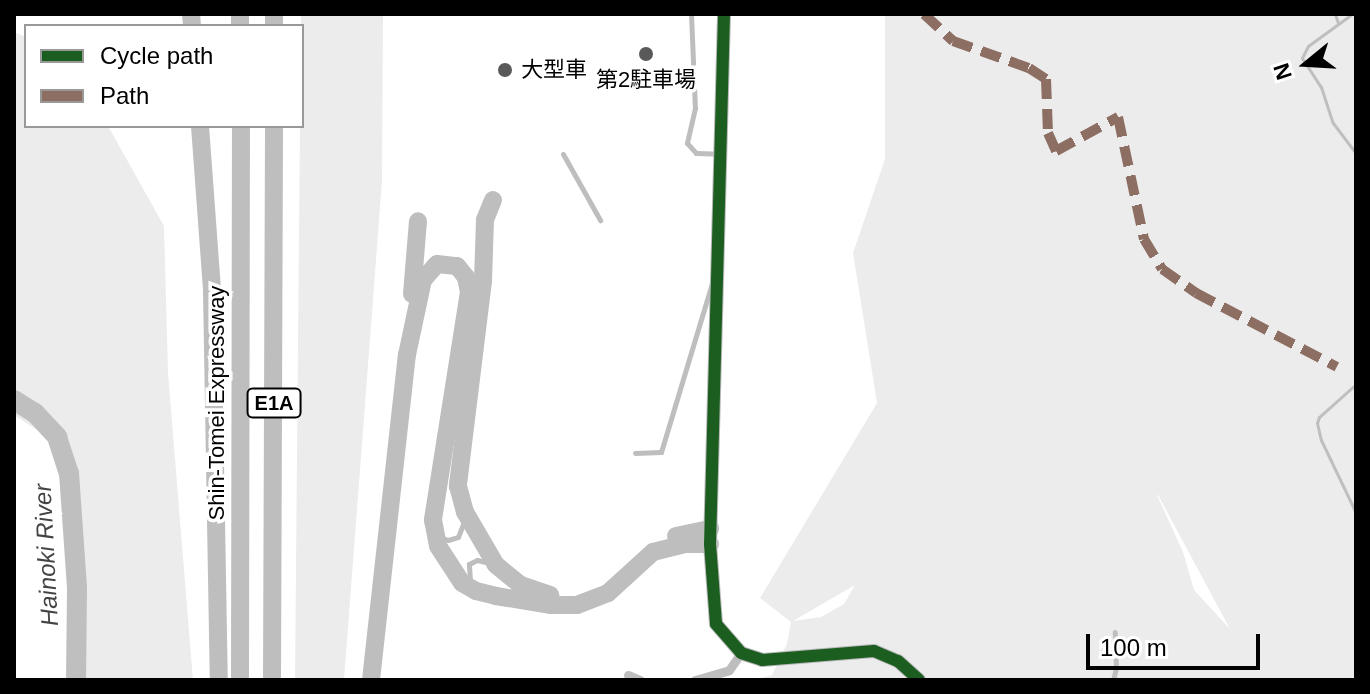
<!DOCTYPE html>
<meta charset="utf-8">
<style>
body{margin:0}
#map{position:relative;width:1370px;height:694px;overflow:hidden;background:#fff;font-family:Helvetica,"Noto Sans JP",sans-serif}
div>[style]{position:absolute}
.green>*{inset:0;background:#ececec}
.stream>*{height:3px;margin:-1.5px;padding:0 1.5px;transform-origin:1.5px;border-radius:1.5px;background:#bfbfbf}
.river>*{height:20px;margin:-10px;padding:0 10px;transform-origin:10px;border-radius:10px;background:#bfbfbf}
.lane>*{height:5px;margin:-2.5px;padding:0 2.5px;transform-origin:2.5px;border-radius:2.5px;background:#bebebe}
.street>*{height:9px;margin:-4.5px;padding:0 4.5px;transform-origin:4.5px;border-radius:4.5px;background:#bebebe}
.secondary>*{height:14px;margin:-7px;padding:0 7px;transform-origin:7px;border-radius:7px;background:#b8b8b8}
.highway>*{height:18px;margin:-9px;padding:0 9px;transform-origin:9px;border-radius:9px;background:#bebebe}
.quiet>*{height:10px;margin-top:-5px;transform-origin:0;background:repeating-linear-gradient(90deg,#8d6e63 0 20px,transparent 0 30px)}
.cycleway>*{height:12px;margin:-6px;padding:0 6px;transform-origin:6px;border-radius:6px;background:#1b5e20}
.dots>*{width:22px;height:22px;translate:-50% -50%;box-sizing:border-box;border:4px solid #fff;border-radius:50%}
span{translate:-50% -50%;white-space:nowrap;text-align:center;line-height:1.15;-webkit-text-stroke:7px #fff;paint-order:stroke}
.shield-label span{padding:2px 6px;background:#fff;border:2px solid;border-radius:6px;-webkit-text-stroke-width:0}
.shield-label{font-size:20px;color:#000;font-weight:700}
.poi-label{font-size:22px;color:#000}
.left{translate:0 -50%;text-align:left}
.street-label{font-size:22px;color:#000}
.water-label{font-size:24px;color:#444;font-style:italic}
.frame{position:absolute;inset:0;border:16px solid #000;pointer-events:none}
.legend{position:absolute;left:24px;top:24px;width:280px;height:104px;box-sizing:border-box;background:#fff;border:2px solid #999;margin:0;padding:10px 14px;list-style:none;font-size:24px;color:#000}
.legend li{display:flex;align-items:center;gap:16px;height:40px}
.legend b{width:40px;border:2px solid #999}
.north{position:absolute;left:1266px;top:24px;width:80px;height:80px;-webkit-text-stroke:6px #fff;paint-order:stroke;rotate:252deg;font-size:22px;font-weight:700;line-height:32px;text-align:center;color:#000}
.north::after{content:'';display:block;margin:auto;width:28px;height:36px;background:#000;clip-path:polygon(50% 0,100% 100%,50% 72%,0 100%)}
.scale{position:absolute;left:1086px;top:634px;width:174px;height:36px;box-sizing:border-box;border:4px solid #000;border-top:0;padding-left:10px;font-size:24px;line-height:28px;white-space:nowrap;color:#000;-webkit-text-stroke:6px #fff;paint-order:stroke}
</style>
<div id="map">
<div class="green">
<i style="clip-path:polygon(301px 14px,383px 14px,382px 181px,344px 680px,295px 680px)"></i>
<i style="clip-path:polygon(evenodd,885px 14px,1356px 14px,1356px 680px,754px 680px,772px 675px,787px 644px,791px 622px,760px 598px,877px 403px,853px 253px,885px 159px,885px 14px,1157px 495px,1158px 495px,1230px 629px,1194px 590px,1183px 552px,1157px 495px,885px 14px,855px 585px,844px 604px,821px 617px,793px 621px,855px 585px)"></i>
<i style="clip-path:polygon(14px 32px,26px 37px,26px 126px,108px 126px,164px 226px,168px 373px,193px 680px,81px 680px,61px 471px,54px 441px,14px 415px)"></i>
</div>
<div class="stream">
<i style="left:1335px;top:14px;width:9px;rotate:72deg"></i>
<i style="left:1352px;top:14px;width:54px;rotate:144deg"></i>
<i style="left:1308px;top:46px;width:13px;rotate:117deg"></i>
<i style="left:1302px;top:58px;width:35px;rotate:57deg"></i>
<i style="left:1321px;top:87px;width:38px;rotate:72deg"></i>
<i style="left:1333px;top:123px;width:39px;rotate:53deg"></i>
<i style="left:1356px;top:384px;width:50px;rotate:138.3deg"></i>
<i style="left:1319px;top:417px;width:6px;rotate:108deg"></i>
<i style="left:1317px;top:423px;width:17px;rotate:77deg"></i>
<i style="left:1321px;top:440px;width:81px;rotate:64.4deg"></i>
<i style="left:1355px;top:680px;width:1px;rotate:-45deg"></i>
</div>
<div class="river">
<i style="left:14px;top:400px;width:25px;rotate:32deg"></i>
<i style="left:35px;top:413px;width:33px;rotate:47deg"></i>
<i style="left:57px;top:437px;width:38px;rotate:72deg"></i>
<i style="left:69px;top:473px;width:115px;rotate:86deg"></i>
<i style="left:77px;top:588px;width:92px;rotate:90.6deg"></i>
</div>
<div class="lane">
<i style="left:691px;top:14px;width:94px;rotate:87.6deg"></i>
<i style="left:695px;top:108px;width:36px;rotate:103deg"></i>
<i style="left:687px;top:143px;width:13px;rotate:48deg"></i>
<i style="left:696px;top:153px;width:24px;rotate:2deg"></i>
<i style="left:563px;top:154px;width:76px;rotate:60.7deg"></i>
<i style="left:635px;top:453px;width:26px;rotate:-2deg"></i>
<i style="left:661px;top:452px;width:177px;rotate:-73.2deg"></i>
<i style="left:442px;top:538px;width:6px;rotate:18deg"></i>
<i style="left:448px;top:540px;width:10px;rotate:-17deg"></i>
<i style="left:458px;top:537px;width:17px;rotate:-69deg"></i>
<i style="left:470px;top:580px;width:16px;rotate:-94deg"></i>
<i style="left:469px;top:564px;width:9px;rotate:-27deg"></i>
<i style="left:477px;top:560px;width:12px;rotate:14deg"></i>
<i style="left:1113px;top:680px;width:12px;rotate:-76deg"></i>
<i style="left:1116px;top:668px;width:36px;rotate:-92deg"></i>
</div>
<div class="street">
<i style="left:628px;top:675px;width:13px;rotate:23deg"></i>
<i style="left:695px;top:680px;width:35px;rotate:-16deg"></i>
<i style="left:729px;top:670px;width:21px;rotate:-55deg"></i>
</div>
<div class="secondary">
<i style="left:724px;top:14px;width:530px;rotate:91.51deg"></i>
<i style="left:710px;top:544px;width:80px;rotate:85.7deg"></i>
<i style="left:716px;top:624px;width:38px;rotate:49deg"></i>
<i style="left:741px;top:653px;width:22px;rotate:18deg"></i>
<i style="left:762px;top:660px;width:112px;rotate:-4.6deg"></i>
<i style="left:874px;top:651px;width:26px;rotate:23deg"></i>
<i style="left:898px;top:661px;width:28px;rotate:42deg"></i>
</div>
<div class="highway">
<i style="left:191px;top:14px;width:12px;rotate:85deg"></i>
<i style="left:240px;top:14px;width:12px;rotate:90deg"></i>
<i style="left:274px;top:14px;width:12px;rotate:90deg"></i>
<i style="left:200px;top:126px;width:165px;rotate:85.8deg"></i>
<i style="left:212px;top:291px;width:389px;rotate:89deg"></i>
<i style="left:493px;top:200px;width:22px;rotate:112deg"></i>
<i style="left:485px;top:220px;width:61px;rotate:91.9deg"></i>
<i style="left:483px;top:281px;width:207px;rotate:97deg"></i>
<i style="left:458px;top:486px;width:27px;rotate:75deg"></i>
<i style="left:465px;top:512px;width:61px;rotate:59.7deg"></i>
<i style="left:496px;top:565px;width:32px;rotate:39deg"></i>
<i style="left:521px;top:585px;width:31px;rotate:19deg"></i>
<i style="left:412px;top:294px;width:73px;rotate:-85.3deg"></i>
<i style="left:676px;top:536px;width:35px;rotate:-12deg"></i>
<i style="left:240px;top:680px;width:554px;rotate:-89.9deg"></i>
<i style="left:272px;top:680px;width:554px;rotate:-89.79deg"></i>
<i style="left:371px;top:680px;width:327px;rotate:-83.7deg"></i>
<i style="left:407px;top:355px;width:77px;rotate:-78deg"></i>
<i style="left:423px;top:280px;width:21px;rotate:-49deg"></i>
<i style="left:437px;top:264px;width:20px;rotate:6deg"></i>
<i style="left:457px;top:266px;width:14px;rotate:51deg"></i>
<i style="left:466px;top:277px;width:15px;rotate:79deg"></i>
<i style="left:469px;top:292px;width:231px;rotate:99deg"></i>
<i style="left:433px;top:520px;width:26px;rotate:79deg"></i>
<i style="left:438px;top:546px;width:44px;rotate:57deg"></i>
<i style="left:462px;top:583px;width:16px;rotate:30deg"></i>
<i style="left:476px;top:591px;width:21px;rotate:14deg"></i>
<i style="left:496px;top:596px;width:56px;rotate:9.3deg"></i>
<i style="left:551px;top:605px;width:26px"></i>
<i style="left:577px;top:605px;width:33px;rotate:-21deg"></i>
<i style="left:608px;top:593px;width:61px;rotate:-42.3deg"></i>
<i style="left:653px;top:552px;width:32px;rotate:-14deg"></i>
<i style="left:684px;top:544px;width:26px"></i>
</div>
<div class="quiet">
<i style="left:924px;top:14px;width:40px;rotate:43deg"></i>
<i style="left:953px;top:41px;width:81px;rotate:19.6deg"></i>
<i style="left:1029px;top:68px;width:20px;rotate:33deg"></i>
<i style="left:1046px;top:79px;width:54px;rotate:87.9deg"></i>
<i style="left:1048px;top:133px;width:20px;rotate:66deg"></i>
<i style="left:1056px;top:151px;width:71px;rotate:-28.7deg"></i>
<i style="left:1118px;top:117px;width:125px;rotate:78deg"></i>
<i style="left:1144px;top:239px;width:35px;rotate:59deg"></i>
<i style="left:1162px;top:269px;width:42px;rotate:35.2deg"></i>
<i style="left:1196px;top:293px;width:159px;rotate:27.7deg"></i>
</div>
<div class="cycleway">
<i style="left:724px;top:14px;width:530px;rotate:91.51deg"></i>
<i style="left:710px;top:544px;width:80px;rotate:85.7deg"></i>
<i style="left:716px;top:624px;width:38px;rotate:49deg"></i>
<i style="left:741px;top:653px;width:22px;rotate:18deg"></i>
<i style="left:762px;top:660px;width:112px;rotate:-4.6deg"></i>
<i style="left:874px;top:651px;width:26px;rotate:23deg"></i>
<i style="left:898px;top:661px;width:28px;rotate:42deg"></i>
</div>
<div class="dots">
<i style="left:646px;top:54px;background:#595959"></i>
<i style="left:505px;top:70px;background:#595959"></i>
</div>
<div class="shield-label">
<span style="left:274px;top:403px">E1A</span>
</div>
<div class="poi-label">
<span class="left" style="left:521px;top:70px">大型車</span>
<span style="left:646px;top:80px">第2駐車場</span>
</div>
<div class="street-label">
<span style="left:217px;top:403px;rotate:-90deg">Shin-Tomei Expressway</span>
</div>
<div class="water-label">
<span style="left:46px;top:555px;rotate:-93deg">Hainoki River</span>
</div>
<div class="frame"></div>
<ul class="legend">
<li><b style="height:10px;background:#1b5e20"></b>Cycle path</li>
<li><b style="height:10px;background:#8d6e63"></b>Path</li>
</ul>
<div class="north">N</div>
<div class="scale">100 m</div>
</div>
